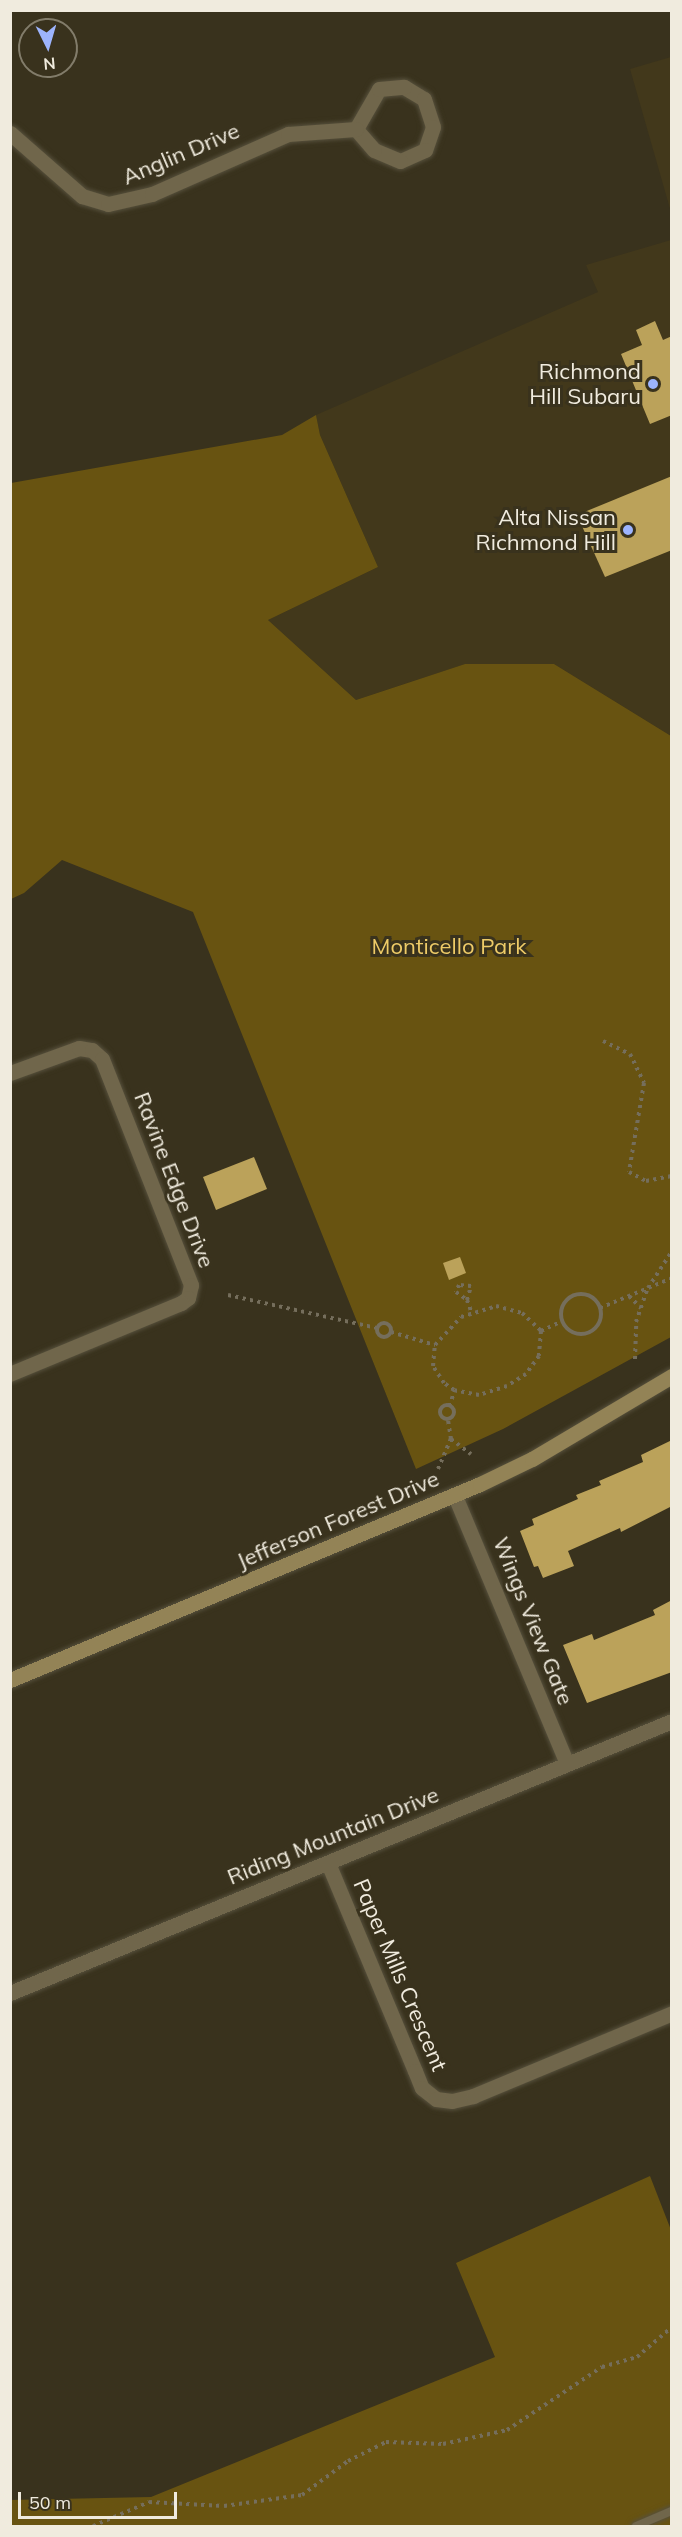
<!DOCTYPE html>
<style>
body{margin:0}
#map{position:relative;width:682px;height:2537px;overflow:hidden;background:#39321d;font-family:Mulish,sans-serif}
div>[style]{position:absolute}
.built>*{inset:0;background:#42381b}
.green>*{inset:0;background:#685311}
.building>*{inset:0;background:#bba25a}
.path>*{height:4px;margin-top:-2px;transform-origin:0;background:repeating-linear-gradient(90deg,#756e5c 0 3px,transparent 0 7.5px)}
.path>.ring{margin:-2px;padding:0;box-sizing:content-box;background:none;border:4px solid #756e5c;border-radius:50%}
.roads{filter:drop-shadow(0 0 2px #56503c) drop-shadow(0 0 2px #56503c)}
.lane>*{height:8px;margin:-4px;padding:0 4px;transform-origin:4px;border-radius:4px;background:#70664b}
.street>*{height:15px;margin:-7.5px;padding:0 7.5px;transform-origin:7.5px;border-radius:7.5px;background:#70664b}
.secondary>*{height:15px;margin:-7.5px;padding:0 7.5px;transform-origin:7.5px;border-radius:7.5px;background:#938356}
.dots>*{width:16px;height:16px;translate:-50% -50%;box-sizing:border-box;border:3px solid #39321d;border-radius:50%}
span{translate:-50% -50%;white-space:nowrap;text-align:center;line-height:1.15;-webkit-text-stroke:6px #39321d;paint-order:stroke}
.street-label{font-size:22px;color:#f0ebde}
.poi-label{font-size:22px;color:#f0ebde}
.right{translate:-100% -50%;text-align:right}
.park-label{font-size:22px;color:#eecb67}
.frame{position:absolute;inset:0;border:12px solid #f0ebde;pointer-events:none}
.north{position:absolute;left:18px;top:18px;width:60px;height:60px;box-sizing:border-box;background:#39321d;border:2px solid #827c6a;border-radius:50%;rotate:175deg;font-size:16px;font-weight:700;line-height:24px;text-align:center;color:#f0ebde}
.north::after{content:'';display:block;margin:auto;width:21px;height:27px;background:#9db4fd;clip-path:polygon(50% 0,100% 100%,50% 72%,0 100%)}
.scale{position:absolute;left:18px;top:2492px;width:159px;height:27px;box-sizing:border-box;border:3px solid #f0ebde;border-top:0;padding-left:8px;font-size:18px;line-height:21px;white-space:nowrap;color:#f0ebde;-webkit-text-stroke:4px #39321d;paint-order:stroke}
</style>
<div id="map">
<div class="built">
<i style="clip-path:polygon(671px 57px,672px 57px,671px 212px,630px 69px)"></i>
<i style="clip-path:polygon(671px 240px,671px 736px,554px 664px,465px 664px,356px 700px,268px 620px,378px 567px,320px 435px,316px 415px,598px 292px,586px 265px)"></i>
</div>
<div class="green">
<i style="clip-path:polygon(316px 415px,320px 435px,378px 567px,268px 620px,356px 700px,465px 664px,554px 664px,671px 736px,671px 1337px,503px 1429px,416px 1469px,193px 912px,62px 860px,24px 893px,11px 899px,11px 483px,282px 435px)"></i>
<i style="clip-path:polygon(650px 2176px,671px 2230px,671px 2526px,11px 2526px,10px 2500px,151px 2497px,495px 2357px,456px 2263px)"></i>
</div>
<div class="building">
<i style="clip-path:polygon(655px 321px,663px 340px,672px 336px,672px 415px,650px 424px,621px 354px,642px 345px,636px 330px)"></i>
<i style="clip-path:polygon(672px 476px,672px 550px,605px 577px,577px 515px)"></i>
<i style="clip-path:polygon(254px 1157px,267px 1189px,216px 1210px,203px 1177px)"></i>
<i style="clip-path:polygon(460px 1257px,466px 1273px,449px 1280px,443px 1263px)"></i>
<i style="clip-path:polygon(672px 1440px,672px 1506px,621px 1532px,620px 1528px,568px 1551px,574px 1566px,543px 1578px,538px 1566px,534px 1567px,520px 1531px,534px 1525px,532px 1519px,578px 1499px,576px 1495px,601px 1485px,599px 1481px,643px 1462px,641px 1455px)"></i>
<i style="clip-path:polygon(672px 1600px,672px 1672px,587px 1703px,563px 1645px,592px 1634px,594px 1640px,655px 1615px,653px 1610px)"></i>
</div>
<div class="path">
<i style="left:603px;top:1041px;width:30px;rotate:26deg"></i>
<i style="left:630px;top:1054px;width:32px;rotate:64deg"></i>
<i style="left:644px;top:1083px;width:90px;rotate:99.6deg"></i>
<i style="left:629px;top:1172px;width:19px;rotate:28deg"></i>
<i style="left:646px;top:1181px;width:26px;rotate:-11deg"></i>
<i class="ring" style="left:561px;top:1294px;width:36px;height:36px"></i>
<i style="left:228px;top:1295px;width:153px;rotate:12.5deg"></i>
<i style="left:629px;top:1296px;width:17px;rotate:45deg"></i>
<i style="left:467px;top:1300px;width:15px;rotate:-74deg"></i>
<i style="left:471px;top:1286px;width:12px;rotate:-175deg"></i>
<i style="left:459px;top:1285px;width:8px;rotate:113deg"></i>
<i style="left:456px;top:1292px;width:14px;rotate:36deg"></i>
<i style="left:467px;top:1300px;width:15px;rotate:70deg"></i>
<i style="left:496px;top:1306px;width:27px;rotate:15deg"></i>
<i style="left:522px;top:1313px;width:26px;rotate:43deg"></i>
<i style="left:541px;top:1331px;width:25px;rotate:95deg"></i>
<i style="left:539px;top:1356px;width:22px;rotate:126deg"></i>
<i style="left:526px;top:1374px;width:22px;rotate:148deg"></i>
<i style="left:507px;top:1386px;width:29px;rotate:162deg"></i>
<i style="left:479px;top:1395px;width:25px;rotate:-169deg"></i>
<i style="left:454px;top:1390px;width:12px;rotate:-145deg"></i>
<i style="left:444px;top:1383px;width:20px;rotate:-123deg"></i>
<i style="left:433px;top:1366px;width:21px;rotate:-85deg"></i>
<i style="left:435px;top:1345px;width:38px;rotate:-47deg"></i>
<i style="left:461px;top:1317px;width:37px;rotate:-17deg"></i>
<i style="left:600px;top:1308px;width:78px;rotate:-22.6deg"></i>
<i class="ring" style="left:377px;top:1323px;width:10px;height:10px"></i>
<i style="left:541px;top:1331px;width:23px;rotate:-25deg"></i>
<i style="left:391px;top:1332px;width:46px;rotate:16.5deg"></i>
<i style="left:635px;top:1359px;width:37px;rotate:-88deg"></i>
<i style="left:636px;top:1322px;width:36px;rotate:-71deg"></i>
<i style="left:648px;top:1288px;width:44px;rotate:-57deg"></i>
<i class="ring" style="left:440px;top:1405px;width:10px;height:10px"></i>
<i style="left:449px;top:1406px;width:17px;rotate:-69deg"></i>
<i style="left:451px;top:1439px;width:25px;rotate:37deg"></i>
<i style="left:438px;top:1469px;width:33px;rotate:-67deg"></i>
<i style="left:451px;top:1439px;width:20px;rotate:-99deg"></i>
<i style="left:93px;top:2526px;width:61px;rotate:-23.2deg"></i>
<i style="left:149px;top:2502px;width:75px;rotate:3.1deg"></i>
<i style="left:224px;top:2506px;width:79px;rotate:-8deg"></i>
<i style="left:302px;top:2495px;width:57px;rotate:-36.5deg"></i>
<i style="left:348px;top:2461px;width:42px;rotate:-26.6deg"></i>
<i style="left:386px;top:2442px;width:57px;rotate:2deg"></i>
<i style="left:443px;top:2444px;width:66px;rotate:-12.3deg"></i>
<i style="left:507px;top:2430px;width:114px;rotate:-33.6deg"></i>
<i style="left:602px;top:2367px;width:36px;rotate:-16deg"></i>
<i style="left:637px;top:2357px;width:46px;rotate:-40.6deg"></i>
</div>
<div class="roads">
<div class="lane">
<i style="left:636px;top:2526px;width:39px;rotate:-23deg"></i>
</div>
<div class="street">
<i style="left:404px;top:87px;width:23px;rotate:31deg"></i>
<i style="left:424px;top:99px;width:29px;rotate:72deg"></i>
<i style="left:433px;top:127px;width:24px;rotate:109deg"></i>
<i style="left:425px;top:150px;width:27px;rotate:156deg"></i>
<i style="left:400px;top:161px;width:28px;rotate:-157deg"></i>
<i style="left:374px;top:150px;width:28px;rotate:-131deg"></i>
<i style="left:356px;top:129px;width:46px;rotate:-60.1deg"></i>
<i style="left:379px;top:89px;width:25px;rotate:-5deg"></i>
<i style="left:10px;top:133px;width:96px;rotate:41.2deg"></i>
<i style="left:82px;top:196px;width:27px;rotate:17deg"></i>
<i style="left:108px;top:204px;width:45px;rotate:-12.8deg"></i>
<i style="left:152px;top:194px;width:149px;rotate:-23.8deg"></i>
<i style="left:288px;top:134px;width:68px;rotate:-4.2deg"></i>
<i style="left:10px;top:1073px;width:73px;rotate:-19.9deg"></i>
<i style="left:79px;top:1048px;width:13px;rotate:9deg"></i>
<i style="left:92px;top:1050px;width:13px;rotate:42deg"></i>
<i style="left:102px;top:1059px;width:243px;rotate:68.5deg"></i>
<i style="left:191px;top:1285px;width:13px;rotate:103deg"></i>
<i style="left:188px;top:1298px;width:9px;rotate:144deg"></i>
<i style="left:181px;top:1303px;width:185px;rotate:157.5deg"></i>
<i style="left:455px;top:1496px;width:290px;rotate:67.3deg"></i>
<i style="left:328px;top:1863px;width:225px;rotate:67.3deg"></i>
<i style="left:415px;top:2071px;width:18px;rotate:68deg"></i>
<i style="left:422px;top:2088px;width:18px;rotate:38deg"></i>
<i style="left:436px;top:2099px;width:16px;rotate:7deg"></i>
<i style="left:452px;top:2101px;width:22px;rotate:-13deg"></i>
<i style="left:473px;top:2096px;width:216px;rotate:-22.6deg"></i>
<i style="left:10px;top:1993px;width:716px;rotate:-22.34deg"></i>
</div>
<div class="secondary">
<i style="left:10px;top:1680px;width:509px;rotate:-22.64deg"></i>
<i style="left:480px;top:1484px;width:58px;rotate:-25.7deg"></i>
<i style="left:532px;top:1459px;width:163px;rotate:-30.7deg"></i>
</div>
</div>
<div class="dots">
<i style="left:653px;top:384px;background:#9db4fd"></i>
<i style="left:628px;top:530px;background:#9db4fd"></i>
</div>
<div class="street-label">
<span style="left:181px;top:154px;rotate:-23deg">Anglin Drive</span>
<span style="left:174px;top:1180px;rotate:69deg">Ravine Edge Drive</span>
<span style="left:338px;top:1520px;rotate:-23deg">Jefferson Forest Drive</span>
<span style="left:533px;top:1621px;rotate:68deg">Wings View Gate</span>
<span style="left:333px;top:1836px;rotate:-22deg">Riding Mountain Drive</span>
<span style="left:400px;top:1975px;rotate:67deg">Paper Mills Crescent</span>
</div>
<div class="poi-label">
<span class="right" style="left:641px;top:384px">Richmond<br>Hill Subaru</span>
<span class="right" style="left:616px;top:530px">Alta Nissan<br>Richmond Hill</span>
</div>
<div class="park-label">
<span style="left:449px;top:947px">Monticello Park</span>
</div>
<div class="frame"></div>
<div class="north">N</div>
<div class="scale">50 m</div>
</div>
